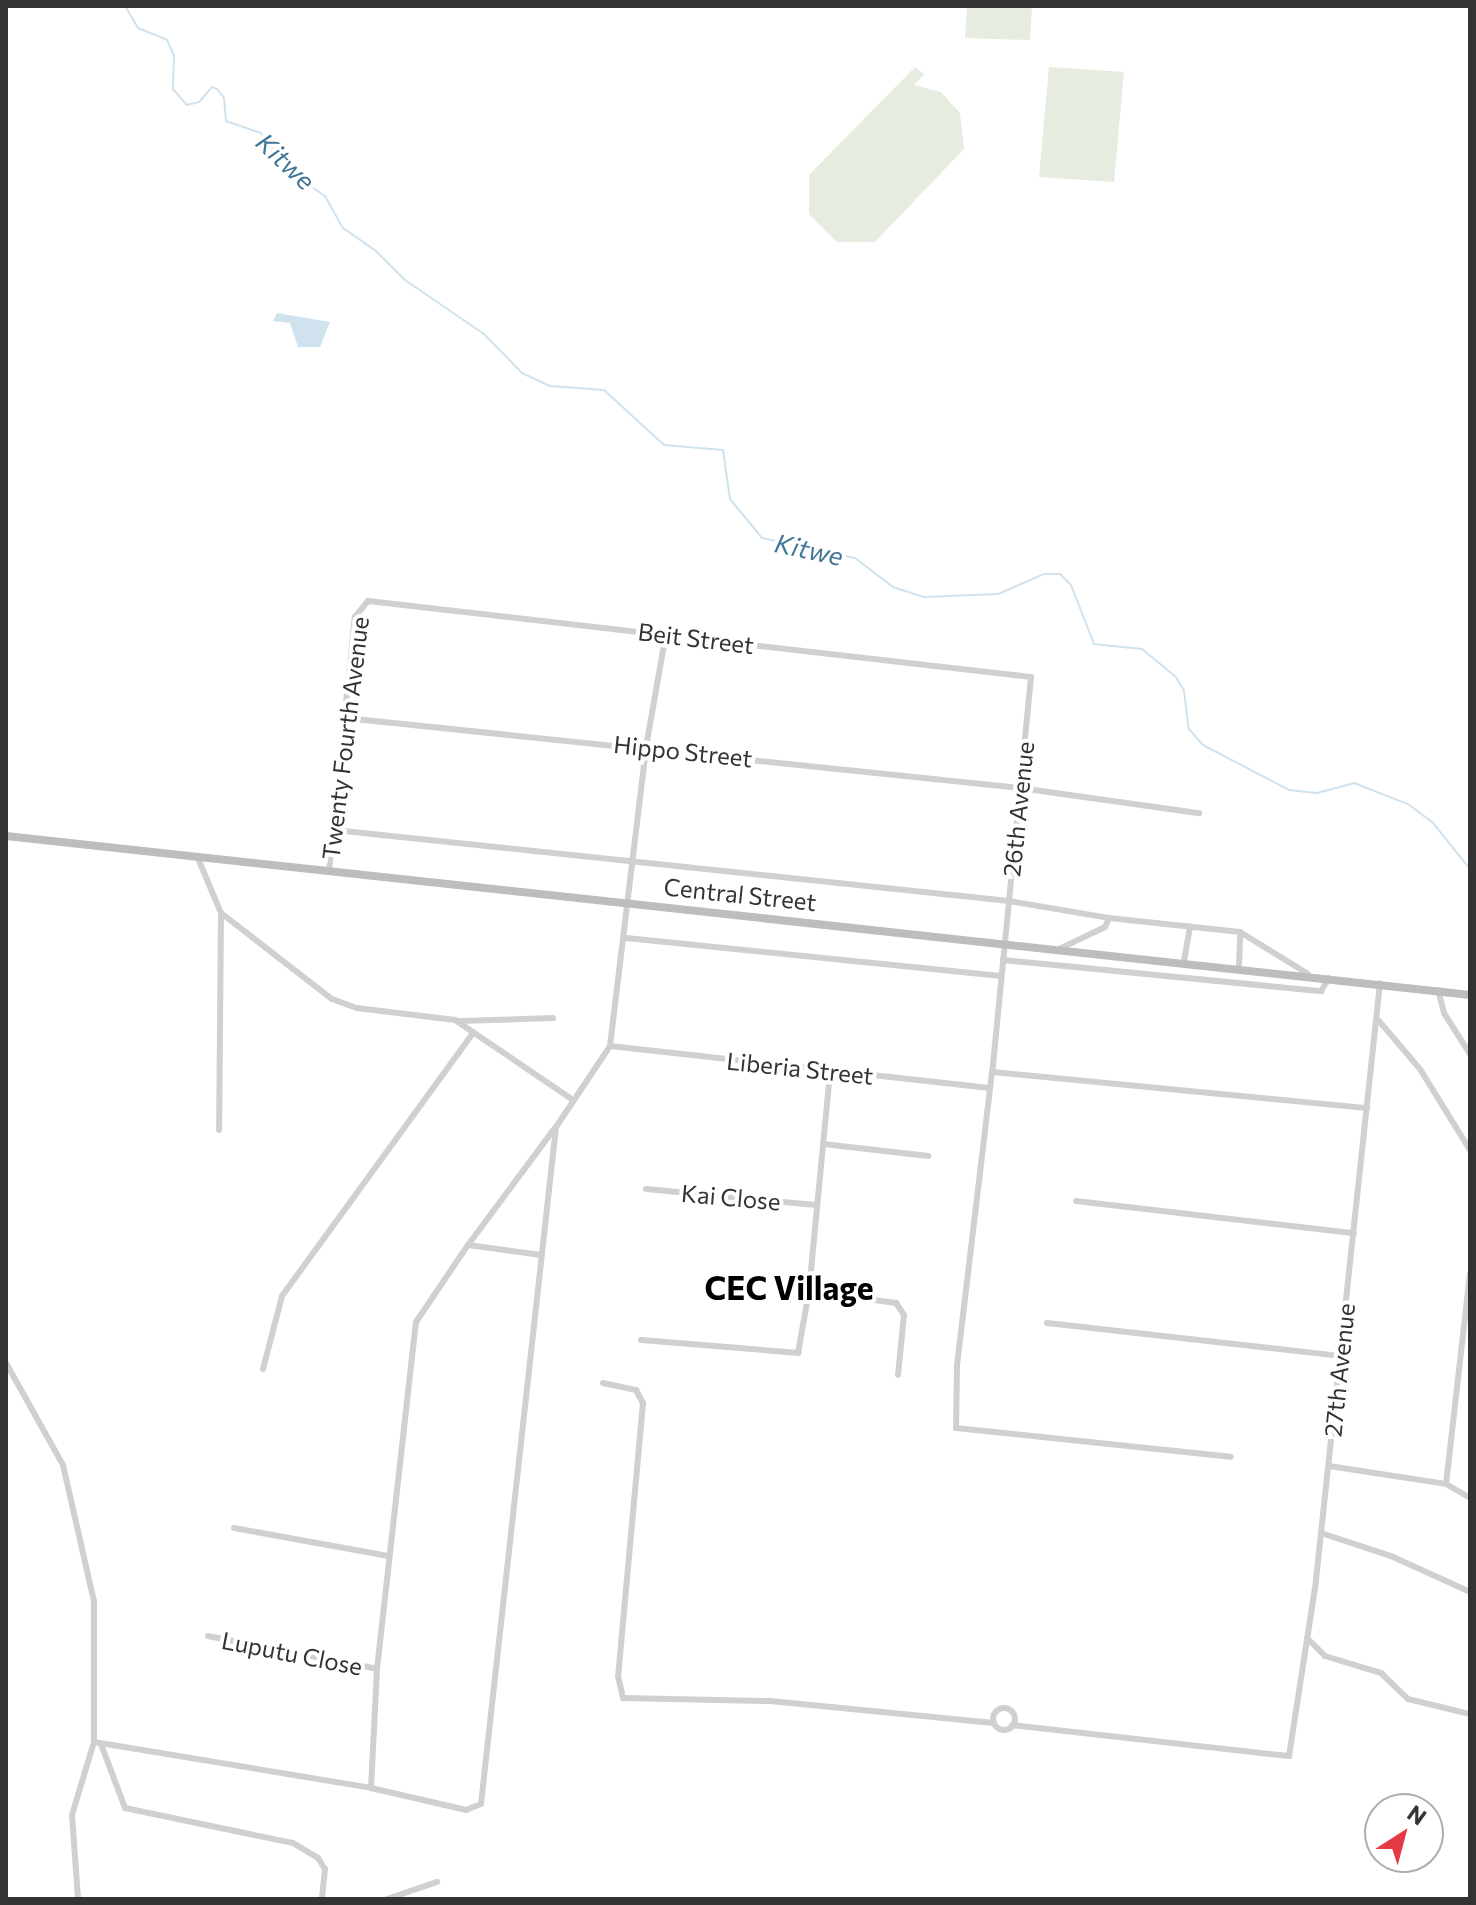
<!DOCTYPE html>
<style>
body{margin:0}
#map{position:relative;width:1476px;height:1905px;overflow:hidden;background:#fff;font-family:Commissioner,sans-serif}
div>[style]{position:absolute}
.green>*{inset:0;background:#e6ecdf}
.water>*{inset:0;background:#cfe2ee}
.stream>*{height:2px;margin:-1px;padding:0 1px;transform-origin:1px;border-radius:1px;background:#cfe2ee}
.street>*{height:6px;margin:-3px;padding:0 3px;transform-origin:3px;border-radius:3px;background:#d0d0d0}
.street>.ring{margin:-3px;padding:0;box-sizing:content-box;background:none;border:6px solid #d0d0d0;border-radius:50%}
.secondary>*{height:8px;margin:-4px;padding:0 4px;transform-origin:4px;border-radius:4px;background:#bdbdbd}
span{translate:-50% -50%;white-space:nowrap;text-align:center;line-height:1.15;-webkit-text-stroke:8px #fff;paint-order:stroke}
.street-label{font-size:24px;color:#333}
.water-label{font-size:26px;color:#3f7597;font-style:italic}
.district-label{font-size:32px;color:#000;font-weight:700}
.frame{position:absolute;inset:0;border:8px solid #333;pointer-events:none}
.north{position:absolute;left:1364px;top:1793px;width:80px;height:80px;box-sizing:border-box;background:#fff;border:2px solid #adadad;border-radius:50%;rotate:36deg;font-size:22px;font-weight:700;line-height:32px;text-align:center;color:#333}
.north::after{content:'';display:block;margin:auto;width:28px;height:36px;background:#e63946;clip-path:polygon(50% 0,100% 100%,50% 72%,0 100%)}
</style>
<div id="map">
<div class="green">
<i style="clip-path:polygon(967px 6px,1032px 6px,1030px 40px,965px 38px)"></i>
<i style="clip-path:polygon(915px 67px,924px 74px,914px 85px,941px 92px,960px 113px,964px 149px,875px 242px,837px 242px,809px 214px,809px 175px)"></i>
<i style="clip-path:polygon(1049px 67px,1124px 72px,1114px 182px,1039px 177px)"></i>
</div>
<div class="water">
<i style="clip-path:polygon(277px 313px,330px 322px,320px 347px,298px 347px,290px 323px,273px 321px)"></i>
</div>
<div class="stream">
<i style="left:125px;top:6px;width:26px;rotate:59deg"></i>
<i style="left:138px;top:28px;width:31px;rotate:22deg"></i>
<i style="left:167px;top:40px;width:17px;rotate:66deg"></i>
<i style="left:174px;top:56px;width:33px;rotate:92deg"></i>
<i style="left:173px;top:89px;width:21px;rotate:49deg"></i>
<i style="left:187px;top:105px;width:12px;rotate:-14deg"></i>
<i style="left:199px;top:102px;width:20px;rotate:-49deg"></i>
<i style="left:212px;top:87px;width:5px;rotate:22deg"></i>
<i style="left:217px;top:89px;width:11px;rotate:52deg"></i>
<i style="left:224px;top:98px;width:23px;rotate:85deg"></i>
<i style="left:226px;top:121px;width:37px;rotate:19deg"></i>
<i style="left:261px;top:133px;width:50px;rotate:53.1deg"></i>
<i style="left:291px;top:173px;width:41px;rotate:34.1deg"></i>
<i style="left:325px;top:196px;width:37px;rotate:61deg"></i>
<i style="left:343px;top:228px;width:40px;rotate:34.9deg"></i>
<i style="left:376px;top:251px;width:41px;rotate:45deg"></i>
<i style="left:405px;top:280px;width:96px;rotate:34.4deg"></i>
<i style="left:484px;top:334px;width:54px;rotate:45.7deg"></i>
<i style="left:522px;top:373px;width:31px;rotate:25deg"></i>
<i style="left:550px;top:386px;width:54px;rotate:4.2deg"></i>
<i style="left:604px;top:390px;width:81px;rotate:42.5deg"></i>
<i style="left:664px;top:445px;width:59px;rotate:4.8deg"></i>
<i style="left:723px;top:450px;width:49px;rotate:81.9deg"></i>
<i style="left:730px;top:499px;width:50px;rotate:50.6deg"></i>
<i style="left:762px;top:538px;width:95px;rotate:12.1deg"></i>
<i style="left:855px;top:558px;width:48px;rotate:37.3deg"></i>
<i style="left:893px;top:587px;width:33px;rotate:18deg"></i>
<i style="left:924px;top:597px;width:74px;rotate:-2.3deg"></i>
<i style="left:998px;top:594px;width:50px;rotate:-23.5deg"></i>
<i style="left:1044px;top:574px;width:16px"></i>
<i style="left:1060px;top:574px;width:16px;rotate:45deg"></i>
<i style="left:1071px;top:585px;width:63px;rotate:68.7deg"></i>
<i style="left:1094px;top:644px;width:48px;rotate:5.9deg"></i>
<i style="left:1142px;top:649px;width:44px;rotate:39.5deg"></i>
<i style="left:1176px;top:677px;width:16px;rotate:60deg"></i>
<i style="left:1184px;top:691px;width:38px;rotate:83deg"></i>
<i style="left:1189px;top:729px;width:21px;rotate:49deg"></i>
<i style="left:1203px;top:745px;width:97px;rotate:27.6deg"></i>
<i style="left:1289px;top:790px;width:28px;rotate:6deg"></i>
<i style="left:1317px;top:793px;width:38px;rotate:-15deg"></i>
<i style="left:1354px;top:783px;width:58px;rotate:21.3deg"></i>
<i style="left:1408px;top:804px;width:31px;rotate:37deg"></i>
<i style="left:1433px;top:823px;width:59px;rotate:51.2deg"></i>
</div>
<div class="street">
<i style="left:345px;top:718px;width:679px;rotate:5.92deg"></i>
<i style="left:1020px;top:788px;width:181px;rotate:8deg"></i>
<i style="left:334px;top:830px;width:679px;rotate:6deg"></i>
<i style="left:1009px;top:901px;width:101px;rotate:9.6deg"></i>
<i style="left:1109px;top:918px;width:10px;rotate:114deg"></i>
<i style="left:1105px;top:927px;width:49px;rotate:154.5deg"></i>
<i style="left:197px;top:856px;width:62px;rotate:67.2deg"></i>
<i style="left:221px;top:913px;width:217px;rotate:90.5deg"></i>
<i style="left:329px;top:871px;width:255px;rotate:-84.2deg"></i>
<i style="left:355px;top:617px;width:21px;rotate:-51deg"></i>
<i style="left:368px;top:601px;width:667px;rotate:6.54deg"></i>
<i style="left:1031px;top:677px;width:397px;rotate:95.6deg"></i>
<i style="left:992px;top:1072px;width:297px;rotate:96.8deg"></i>
<i style="left:957px;top:1367px;width:61px;rotate:90.9deg"></i>
<i style="left:956px;top:1428px;width:276px;rotate:6deg"></i>
<i style="left:221px;top:913px;width:140px;rotate:37.8deg"></i>
<i style="left:332px;top:999px;width:27px;rotate:20deg"></i>
<i style="left:357px;top:1008px;width:99px;rotate:7deg"></i>
<i style="left:455px;top:1020px;width:143px;rotate:34.1deg"></i>
<i style="left:1109px;top:918px;width:132px;rotate:6.1deg"></i>
<i style="left:1240px;top:932px;width:80px;rotate:31.7deg"></i>
<i style="left:626px;top:938px;width:377px;rotate:5.8deg"></i>
<i style="left:1003px;top:960px;width:320px;rotate:5.6deg"></i>
<i style="left:1321px;top:991px;width:15px;rotate:-58deg"></i>
<i style="left:1184px;top:961px;width:35px;rotate:-80deg"></i>
<i style="left:1239px;top:967px;width:35px;rotate:-88deg"></i>
<i style="left:1438px;top:990px;width:24px;rotate:75deg"></i>
<i style="left:1444px;top:1013px;width:49px;rotate:57.6deg"></i>
<i style="left:459px;top:1021px;width:94px;rotate:-1.8deg"></i>
<i style="left:1379px;top:1021px;width:63px;rotate:49.5deg"></i>
<i style="left:1420px;top:1069px;width:95px;rotate:58.3deg"></i>
<i style="left:610px;top:1046px;width:382px;rotate:6.3deg"></i>
<i style="left:992px;top:1072px;width:377px;rotate:5.5deg"></i>
<i style="left:823px;top:1144px;width:106px;rotate:6.5deg"></i>
<i style="left:646px;top:1189px;width:171px;rotate:5.4deg"></i>
<i style="left:1076px;top:1201px;width:280px;rotate:6.6deg"></i>
<i style="left:468px;top:1245px;width:144px;rotate:-53.4deg"></i>
<i style="left:809px;top:1291px;width:88px;rotate:7.9deg"></i>
<i style="left:896px;top:1303px;width:14px;rotate:56deg"></i>
<i style="left:904px;top:1315px;width:60px;rotate:95.7deg"></i>
<i style="left:1047px;top:1323px;width:297px;rotate:6.4deg"></i>
<i style="left:641px;top:1340px;width:158px;rotate:4.7deg"></i>
<i style="left:798px;top:1353px;width:63px;rotate:-79.9deg"></i>
<i style="left:809px;top:1291px;width:221px;rotate:-84.5deg"></i>
<i style="left:6px;top:1363px;width:117px;rotate:60.8deg"></i>
<i style="left:63px;top:1465px;width:139px;rotate:77.2deg"></i>
<i style="left:94px;top:1601px;width:141px;rotate:90deg"></i>
<i style="left:94px;top:1742px;width:76px;rotate:106.8deg"></i>
<i style="left:72px;top:1815px;width:84px;rotate:85.9deg"></i>
<i style="left:263px;top:1369px;width:75px;rotate:-75.4deg"></i>
<i style="left:282px;top:1296px;width:326px;rotate:-54deg"></i>
<i style="left:603px;top:1383px;width:34px;rotate:12deg"></i>
<i style="left:636px;top:1390px;width:15px;rotate:62deg"></i>
<i style="left:643px;top:1403px;width:274px;rotate:95.2deg"></i>
<i style="left:618px;top:1676px;width:23px;rotate:77deg"></i>
<i style="left:623px;top:1698px;width:147px;rotate:1.2deg"></i>
<i style="left:770px;top:1701px;width:225px;rotate:5.6deg"></i>
<i style="left:1329px;top:1466px;width:118px;rotate:8.7deg"></i>
<i style="left:1446px;top:1484px;width:28px;rotate:30deg"></i>
<i style="left:1446px;top:1484px;width:212px;rotate:-83.5deg"></i>
<i style="left:234px;top:1528px;width:157px;rotate:10.3deg"></i>
<i style="left:1321px;top:1533px;width:74px;rotate:18.2deg"></i>
<i style="left:1391px;top:1556px;width:87px;rotate:24.5deg"></i>
<i style="left:208px;top:1636px;width:172px;rotate:11deg"></i>
<i style="left:1307px;top:1638px;width:25px;rotate:45deg"></i>
<i style="left:1325px;top:1656px;width:59px;rotate:16.9deg"></i>
<i style="left:1381px;top:1673px;width:37px;rotate:44deg"></i>
<i style="left:1408px;top:1699px;width:64px;rotate:13.6deg"></i>
<i class="ring" style="left:993px;top:1708px;width:16px;height:16px"></i>
<i style="left:1012px;top:1725px;width:279px;rotate:6.4deg"></i>
<i style="left:1289px;top:1756px;width:169px;rotate:-81.2deg"></i>
<i style="left:1315px;top:1589px;width:609px;rotate:-83.88deg"></i>
<i style="left:94px;top:1742px;width:281px;rotate:9.4deg"></i>
<i style="left:371px;top:1788px;width:98px;rotate:13deg"></i>
<i style="left:466px;top:1810px;width:16px;rotate:-22deg"></i>
<i style="left:481px;top:1804px;width:681px;rotate:-83.68deg"></i>
<i style="left:556px;top:1127px;width:97px;rotate:-56.3deg"></i>
<i style="left:610px;top:1046px;width:301px;rotate:-83.1deg"></i>
<i style="left:646px;top:747px;width:115px;rotate:-80deg"></i>
<i style="left:101px;top:1744px;width:68px;rotate:69.4deg"></i>
<i style="left:125px;top:1808px;width:172px;rotate:11.8deg"></i>
<i style="left:293px;top:1843px;width:29px;rotate:31deg"></i>
<i style="left:318px;top:1858px;width:13px;rotate:58deg"></i>
<i style="left:325px;top:1869px;width:30px;rotate:96deg"></i>
<i style="left:371px;top:1788px;width:119px;rotate:-87.1deg"></i>
<i style="left:377px;top:1669px;width:349px;rotate:-83.6deg"></i>
<i style="left:416px;top:1322px;width:93px;rotate:-56deg"></i>
<i style="left:468px;top:1245px;width:74px;rotate:7.8deg"></i>
<i style="left:387px;top:1899px;width:53px;rotate:-18.8deg"></i>
</div>
<div class="secondary">
<i style="left:6px;top:836px;width:1473px;rotate:6.2deg"></i>
</div>
<div class="street-label">
<span style="left:696px;top:638px;rotate:7deg">Beit Street</span>
<span style="left:345px;top:738px;rotate:-83deg">Twenty Fourth Avenue</span>
<span style="left:683px;top:751px;rotate:6deg">Hippo Street</span>
<span style="left:1018px;top:809px;rotate:-84deg">26th Avenue</span>
<span style="left:740px;top:894px;rotate:6deg">Central Street</span>
<span style="left:800px;top:1068px;rotate:6deg">Liberia Street</span>
<span style="left:731px;top:1197px;rotate:5deg">Kai Close</span>
<span style="left:1339px;top:1370px;rotate:-84deg">27th Avenue</span>
<span style="left:292px;top:1653px;rotate:11deg">Luputu Close</span>
</div>
<div class="water-label">
<span style="left:286px;top:161px;rotate:43deg">Kitwe</span>
<span style="left:809px;top:549px;rotate:12deg">Kitwe</span>
</div>
<div class="district-label">
<span style="left:789px;top:1287px">CEC Village</span>
</div>
<div class="frame"></div>
<div class="north">N</div>
</div>
